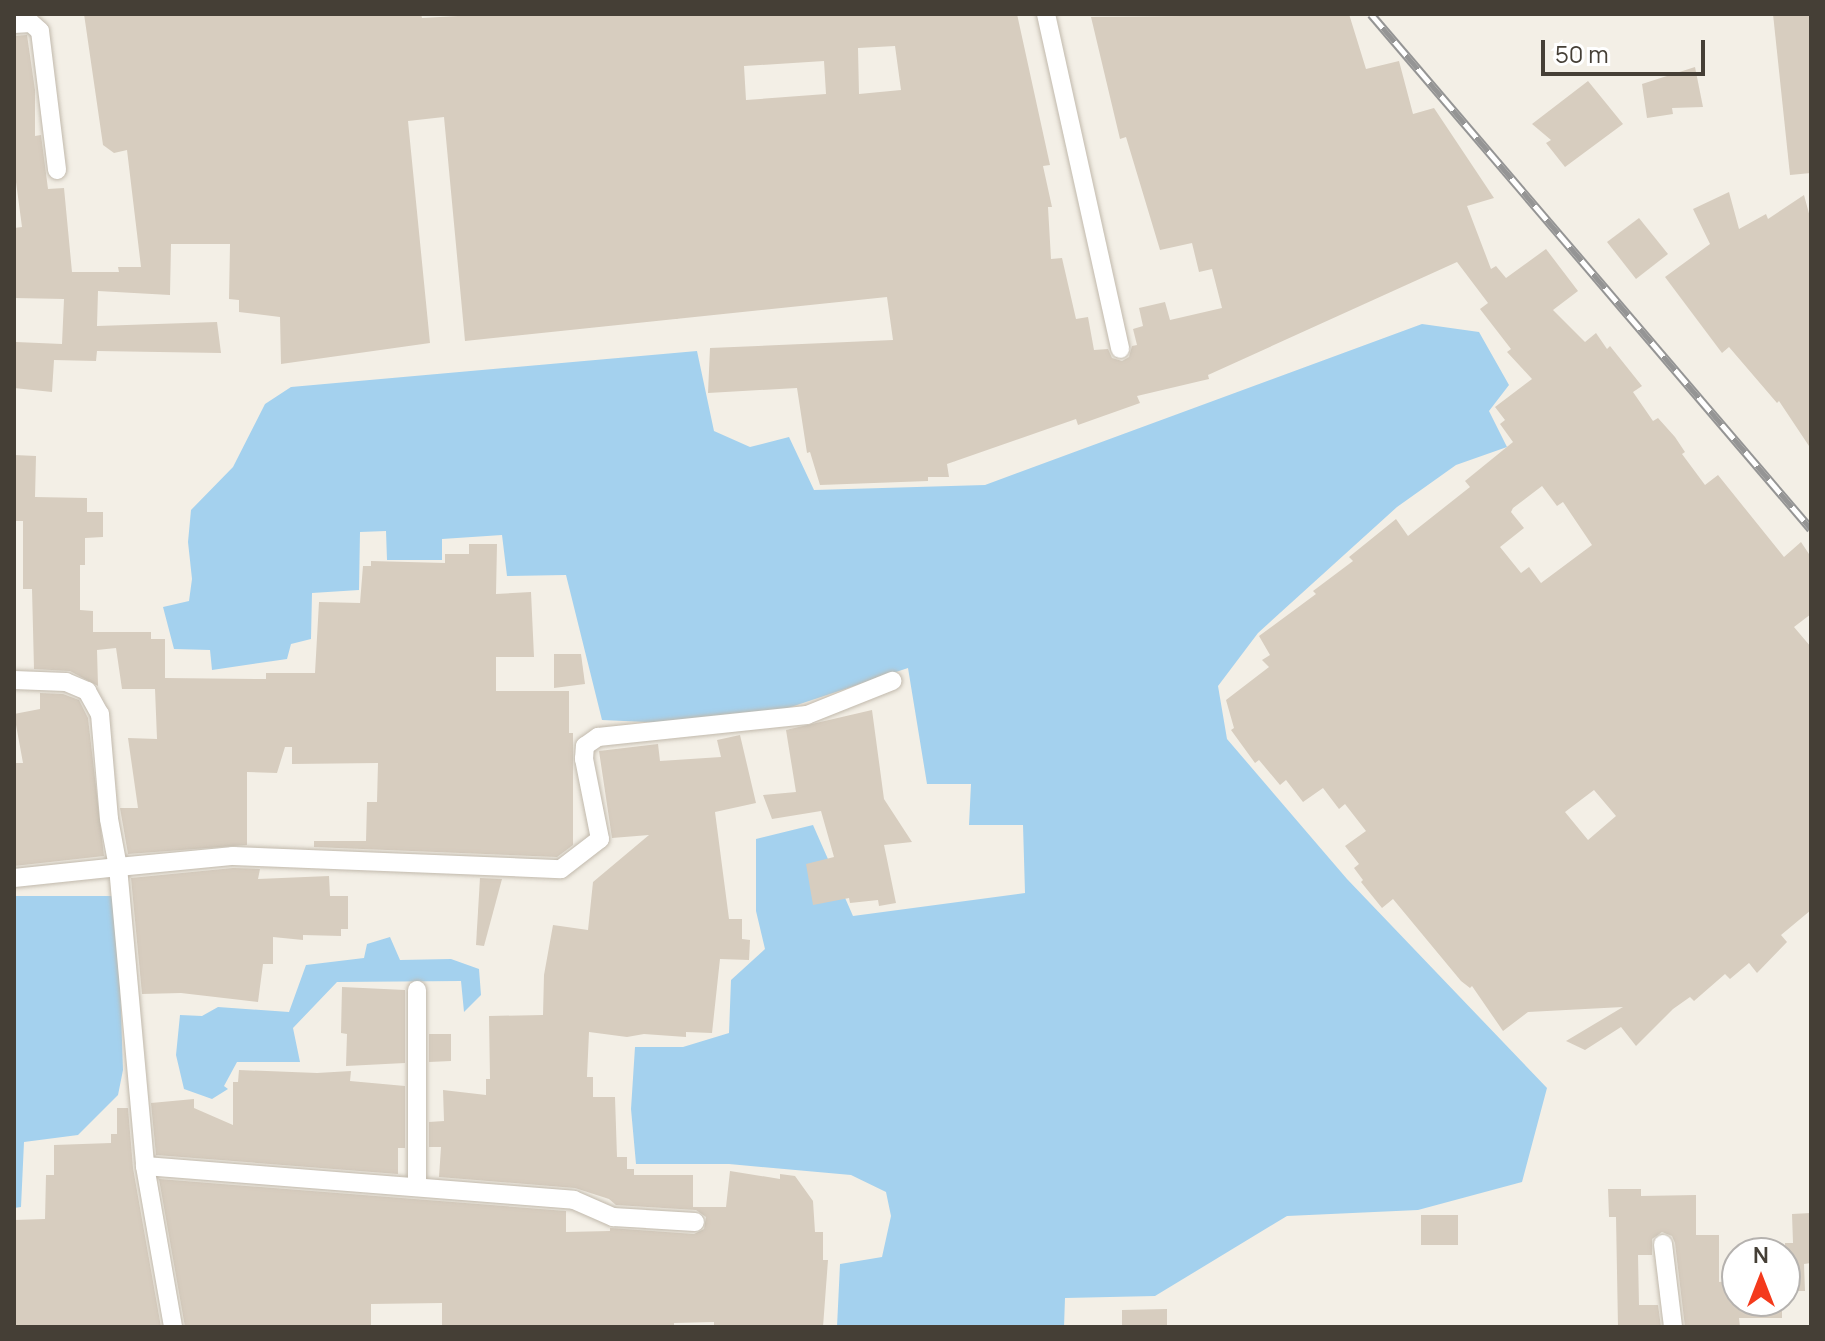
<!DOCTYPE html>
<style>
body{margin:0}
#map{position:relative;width:1825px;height:1341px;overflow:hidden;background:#f3efe6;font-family:Manrope,sans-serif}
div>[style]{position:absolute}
.water>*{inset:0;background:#a4d1ee}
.building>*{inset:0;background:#d7cdbf}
.roads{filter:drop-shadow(0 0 2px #c1b9ac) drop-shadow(0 0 2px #c1b9ac)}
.street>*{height:18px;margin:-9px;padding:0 9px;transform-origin:9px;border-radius:9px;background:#fff}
.rail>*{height:9px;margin-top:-4.5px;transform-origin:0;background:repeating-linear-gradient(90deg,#fff 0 18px,#959595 0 36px);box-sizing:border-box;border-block:2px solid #959595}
span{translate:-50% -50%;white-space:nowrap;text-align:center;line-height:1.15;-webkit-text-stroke:6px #fff;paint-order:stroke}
.frame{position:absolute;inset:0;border:16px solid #453f36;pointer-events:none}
.north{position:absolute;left:1721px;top:1237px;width:80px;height:80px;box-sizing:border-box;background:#fff;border:2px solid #b5b2af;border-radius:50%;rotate:0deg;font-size:22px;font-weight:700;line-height:32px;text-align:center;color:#453f36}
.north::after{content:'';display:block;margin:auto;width:28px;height:36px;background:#f43a1c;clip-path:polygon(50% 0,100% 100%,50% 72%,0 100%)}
.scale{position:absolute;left:1541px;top:40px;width:164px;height:36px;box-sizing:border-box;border:4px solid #453f36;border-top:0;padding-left:10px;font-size:24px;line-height:28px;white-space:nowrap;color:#453f36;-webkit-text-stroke:6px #fff;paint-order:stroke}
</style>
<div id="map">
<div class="water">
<i style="clip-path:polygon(1422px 324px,1479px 332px,1509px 385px,1489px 411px,1507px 447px,1456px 465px,1397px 507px,1258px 633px,1218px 686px,1227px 739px,1347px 879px,1547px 1088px,1522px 1182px,1418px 1210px,1287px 1216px,1155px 1296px,1065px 1298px,1064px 1327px,837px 1327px,840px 1264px,882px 1257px,891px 1216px,886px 1192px,851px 1175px,729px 1164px,636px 1164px,631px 1109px,635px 1047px,683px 1047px,729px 1033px,731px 980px,765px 949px,756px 911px,756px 839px,813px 825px,853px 916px,1025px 893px,1023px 825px,969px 825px,971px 784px,927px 784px,908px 668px,779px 711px,669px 723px,602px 720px,566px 575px,507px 576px,502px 535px,442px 539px,442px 560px,387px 560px,386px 531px,360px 532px,359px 590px,312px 593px,311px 639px,291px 644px,287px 659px,212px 670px,210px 650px,174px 649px,163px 607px,189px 601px,192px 579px,188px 542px,191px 510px,233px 467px,265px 404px,291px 387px,697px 351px,714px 431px,750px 447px,789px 437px,814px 490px,985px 485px)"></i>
<i style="clip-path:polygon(14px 896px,117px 896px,123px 1070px,118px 1095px,78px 1135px,24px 1142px,21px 1207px,14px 1208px)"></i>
<i style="clip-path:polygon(390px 937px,400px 960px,451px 959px,479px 969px,481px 995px,464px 1012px,461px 981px,337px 982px,293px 1028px,300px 1062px,237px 1062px,224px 1086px,228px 1089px,212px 1099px,184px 1089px,176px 1055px,180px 1015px,202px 1016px,218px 1007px,289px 1012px,306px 965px,364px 958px,367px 944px)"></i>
</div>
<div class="building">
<i style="clip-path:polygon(evenodd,84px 14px,421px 14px,422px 18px,494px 14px,1017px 14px,1050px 165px,1043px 166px,1052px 207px,1048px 207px,1051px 259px,1062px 258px,1076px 319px,1088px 317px,1094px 350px,1108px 349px,1112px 358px,1122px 361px,1129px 357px,1132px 346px,1137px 345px,1133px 329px,1143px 326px,1139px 308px,1165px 302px,1170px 320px,1222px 308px,1212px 269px,1199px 272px,1192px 243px,1160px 250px,1126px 137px,1120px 139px,1091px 17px,1349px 14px,1366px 69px,1399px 61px,1413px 114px,1434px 108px,1494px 198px,1467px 206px,1491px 269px,1496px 266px,1506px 278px,1546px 249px,1578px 291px,1553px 310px,1585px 342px,1596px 333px,1607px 349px,1610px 346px,1642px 386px,1633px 392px,1653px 421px,1658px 418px,1675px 437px,1685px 452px,1682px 454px,1705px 485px,1718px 475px,1784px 557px,1801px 542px,1811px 557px,1811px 614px,1794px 627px,1811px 647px,1811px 910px,1781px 935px,1787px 942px,1757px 973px,1749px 963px,1730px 979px,1725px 974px,1694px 1001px,1690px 997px,1673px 1009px,1636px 1046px,1621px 1027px,1585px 1050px,1566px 1041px,1623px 1007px,1528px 1012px,1503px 1031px,1472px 986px,1470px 988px,1461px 981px,1393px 899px,1382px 908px,1361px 882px,1363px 880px,1354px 868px,1359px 864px,1345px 846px,1366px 831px,1345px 804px,1339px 809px,1323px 788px,1303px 802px,1286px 780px,1280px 785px,1259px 760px,1255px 763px,1231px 730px,1234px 728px,1226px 700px,1269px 667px,1262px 660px,1270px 655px,1259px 636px,1316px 594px,1313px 591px,1353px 561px,1349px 557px,1396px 519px,1408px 536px,1470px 487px,1465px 481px,1513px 442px,1500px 424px,1505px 420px,1495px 407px,1532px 379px,1507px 352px,1511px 349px,1480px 309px,1488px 303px,1457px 262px,1208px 375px,1209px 379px,1137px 396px,1140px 403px,1078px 425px,1076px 419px,947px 464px,949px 477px,928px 477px,928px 481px,820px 485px,810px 452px,807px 453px,797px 388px,708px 393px,710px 348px,893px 340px,887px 297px,465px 341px,444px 117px,408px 121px,430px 343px,281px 364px,280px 317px,239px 312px,239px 300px,229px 299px,230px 244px,171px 244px,170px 295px,98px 291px,97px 326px,217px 322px,221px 353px,97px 351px,96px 361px,54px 360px,52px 392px,14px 388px,16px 342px,62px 344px,64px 299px,14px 298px,14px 228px,22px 227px,14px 167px,14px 36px,27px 35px,35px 90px,35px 136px,41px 135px,48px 189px,64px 188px,72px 272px,119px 272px,118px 267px,141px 267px,127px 150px,114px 153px,103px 145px,84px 14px,895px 46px,901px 90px,859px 94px,858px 48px,895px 46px,84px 14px,824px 61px,826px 94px,746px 100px,744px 66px,824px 61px,84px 14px,1542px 486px,1557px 506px,1563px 502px,1592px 545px,1541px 583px,1529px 567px,1521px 573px,1500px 547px,1524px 528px,1511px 512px,1513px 508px,1542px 486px,84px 14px,1594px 790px,1616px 816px,1588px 840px,1565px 812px,1594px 790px)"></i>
<i style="clip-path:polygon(1773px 14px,1811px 14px,1811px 173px,1790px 175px)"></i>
<i style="clip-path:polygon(1695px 67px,1703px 107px,1672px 108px,1673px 114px,1647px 118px,1642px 84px)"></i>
<i style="clip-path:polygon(1588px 81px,1623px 124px,1565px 167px,1546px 143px,1551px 140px,1532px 124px)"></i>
<i style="clip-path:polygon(1729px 192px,1739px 229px,1766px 214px,1768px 219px,1804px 195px,1811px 221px,1811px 449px,1779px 401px,1777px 403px,1729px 347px,1722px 353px,1665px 277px,1710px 244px,1693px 209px)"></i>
<i style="clip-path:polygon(1639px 218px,1668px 254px,1636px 279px,1607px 242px)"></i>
<i style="clip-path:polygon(14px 455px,36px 456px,35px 497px,87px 498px,87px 512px,103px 512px,103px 537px,85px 538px,85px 565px,80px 565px,80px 610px,93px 611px,93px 632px,151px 632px,151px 639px,165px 639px,165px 678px,266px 679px,266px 673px,315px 673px,319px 602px,360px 603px,363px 566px,371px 566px,371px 561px,445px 563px,445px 554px,469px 554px,469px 544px,497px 544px,496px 594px,531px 592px,534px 657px,496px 657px,496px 691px,569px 691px,569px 733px,573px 733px,573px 845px,557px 857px,314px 847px,314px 841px,366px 841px,367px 802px,377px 802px,378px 763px,292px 764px,292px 747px,285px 747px,277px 773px,247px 772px,247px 845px,128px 854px,120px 808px,138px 808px,128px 738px,157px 739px,155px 689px,122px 689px,116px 648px,97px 650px,98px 686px,70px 671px,34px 669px,32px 589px,23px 589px,23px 521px,14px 521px)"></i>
<i style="clip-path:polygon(554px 654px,581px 654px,585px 684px,554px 688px)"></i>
<i style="clip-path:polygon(40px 693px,63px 694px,79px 700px,88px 718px,104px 856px,14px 866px,14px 763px,23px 763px,14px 714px,40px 709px)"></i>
<i style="clip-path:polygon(872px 710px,884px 799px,912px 842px,884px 845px,896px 903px,879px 906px,878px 900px,850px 903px,849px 898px,813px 905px,806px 864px,834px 857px,821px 811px,772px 819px,763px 795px,796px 792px,786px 730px)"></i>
<i style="clip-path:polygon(740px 735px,756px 803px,715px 812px,729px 919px,742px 919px,742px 939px,750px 940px,749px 960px,720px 959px,712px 1033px,686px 1032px,686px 1037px,644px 1034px,627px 1037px,589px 1032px,587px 1077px,593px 1077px,593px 1097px,615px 1097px,617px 1157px,627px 1157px,627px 1169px,634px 1169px,634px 1175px,693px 1175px,693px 1207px,726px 1207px,730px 1171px,780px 1179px,780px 1174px,795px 1176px,813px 1201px,815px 1232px,823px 1232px,823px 1260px,828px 1260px,823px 1327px,714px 1327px,714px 1322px,674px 1323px,674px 1327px,442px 1327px,442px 1303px,371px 1304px,371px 1327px,185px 1327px,159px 1179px,566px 1211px,566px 1232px,610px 1231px,610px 1228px,694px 1234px,704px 1229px,706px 1217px,696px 1210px,616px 1205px,609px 1199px,575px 1188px,439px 1177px,441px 1147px,429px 1147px,429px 1122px,444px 1121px,443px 1090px,486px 1095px,486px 1079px,490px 1079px,489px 1016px,543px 1015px,544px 975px,553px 925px,588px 930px,593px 882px,649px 835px,612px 838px,599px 751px,658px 744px,660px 761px,721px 757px,717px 740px)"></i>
<i style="clip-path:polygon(233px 868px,260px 869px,258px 879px,329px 876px,330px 896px,348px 896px,348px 929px,341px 929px,341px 936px,303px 935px,303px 940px,273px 937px,273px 964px,263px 964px,258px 1002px,181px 993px,142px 994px,131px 878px)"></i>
<i style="clip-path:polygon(480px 878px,502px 879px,484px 946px,476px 945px)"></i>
<i style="clip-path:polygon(342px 987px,405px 990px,405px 1063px,346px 1066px,347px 1034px,341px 1033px)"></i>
<i style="clip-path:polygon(429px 1034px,451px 1034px,451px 1061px,429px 1062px)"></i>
<i style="clip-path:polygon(239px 1070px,317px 1073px,351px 1071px,350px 1081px,405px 1086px,405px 1148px,398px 1148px,398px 1174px,156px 1155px,151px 1103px,194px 1099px,194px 1108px,233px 1125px,233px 1082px,238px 1082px)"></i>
<i style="clip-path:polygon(117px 1108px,128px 1108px,133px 1168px,161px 1327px,14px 1325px,14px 1220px,45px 1219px,46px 1175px,54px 1175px,54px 1145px,111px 1143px,111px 1134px,117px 1134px)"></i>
<i style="clip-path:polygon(1608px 1189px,1641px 1189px,1641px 1196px,1696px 1195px,1696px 1235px,1719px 1235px,1719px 1282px,1737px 1280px,1737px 1301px,1782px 1301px,1782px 1318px,1739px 1318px,1740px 1327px,1685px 1327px,1675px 1243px,1672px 1236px,1662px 1232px,1652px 1239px,1652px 1255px,1638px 1255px,1639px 1305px,1658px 1305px,1661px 1327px,1618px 1327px,1616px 1217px,1609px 1217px)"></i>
<i style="clip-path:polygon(1811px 1213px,1811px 1263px,1804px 1264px,1805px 1291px,1785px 1291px,1785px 1243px,1793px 1243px,1792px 1214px)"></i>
<i style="clip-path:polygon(1421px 1215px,1458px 1215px,1458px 1245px,1421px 1245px)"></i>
<i style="clip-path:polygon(1167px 1309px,1167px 1327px,1122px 1327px,1122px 1310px)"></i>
</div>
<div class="roads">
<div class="street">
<i style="left:1046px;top:14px;width:343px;rotate:77.5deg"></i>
<i style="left:14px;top:24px;width:17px;rotate:-3deg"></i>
<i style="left:31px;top:23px;width:12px;rotate:42deg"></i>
<i style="left:40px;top:31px;width:140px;rotate:83deg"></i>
<i style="left:14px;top:680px;width:52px;rotate:2.2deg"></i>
<i style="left:66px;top:682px;width:23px;rotate:23deg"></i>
<i style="left:87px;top:691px;width:26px;rotate:61deg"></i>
<i style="left:100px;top:714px;width:105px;rotate:85.1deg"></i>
<i style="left:109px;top:819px;width:49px;rotate:79.4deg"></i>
<i style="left:118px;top:867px;width:116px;rotate:-5.5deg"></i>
<i style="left:233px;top:856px;width:328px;rotate:2.3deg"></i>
<i style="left:561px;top:869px;width:49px;rotate:-37.6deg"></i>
<i style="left:600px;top:839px;width:82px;rotate:-101.3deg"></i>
<i style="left:584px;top:759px;width:13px;rotate:-86deg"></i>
<i style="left:585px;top:746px;width:16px;rotate:-35deg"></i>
<i style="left:598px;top:737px;width:210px;rotate:-6deg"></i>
<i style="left:807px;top:715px;width:92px;rotate:-21.8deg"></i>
<i style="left:14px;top:878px;width:105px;rotate:-6deg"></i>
<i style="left:118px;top:867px;width:300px;rotate:84.8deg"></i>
<i style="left:145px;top:1166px;width:163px;rotate:80.1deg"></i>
<i style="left:417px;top:990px;width:197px;rotate:90deg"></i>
<i style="left:145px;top:1166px;width:430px;rotate:4.5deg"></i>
<i style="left:574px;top:1200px;width:43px;rotate:23.6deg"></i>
<i style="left:613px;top:1217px;width:82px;rotate:3.5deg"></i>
<i style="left:1663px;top:1244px;width:84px;rotate:83.1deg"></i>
</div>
</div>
<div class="rail">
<i style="left:1371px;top:14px;width:677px;rotate:49.49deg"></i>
</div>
<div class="frame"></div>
<div class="north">N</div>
<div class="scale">50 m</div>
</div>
